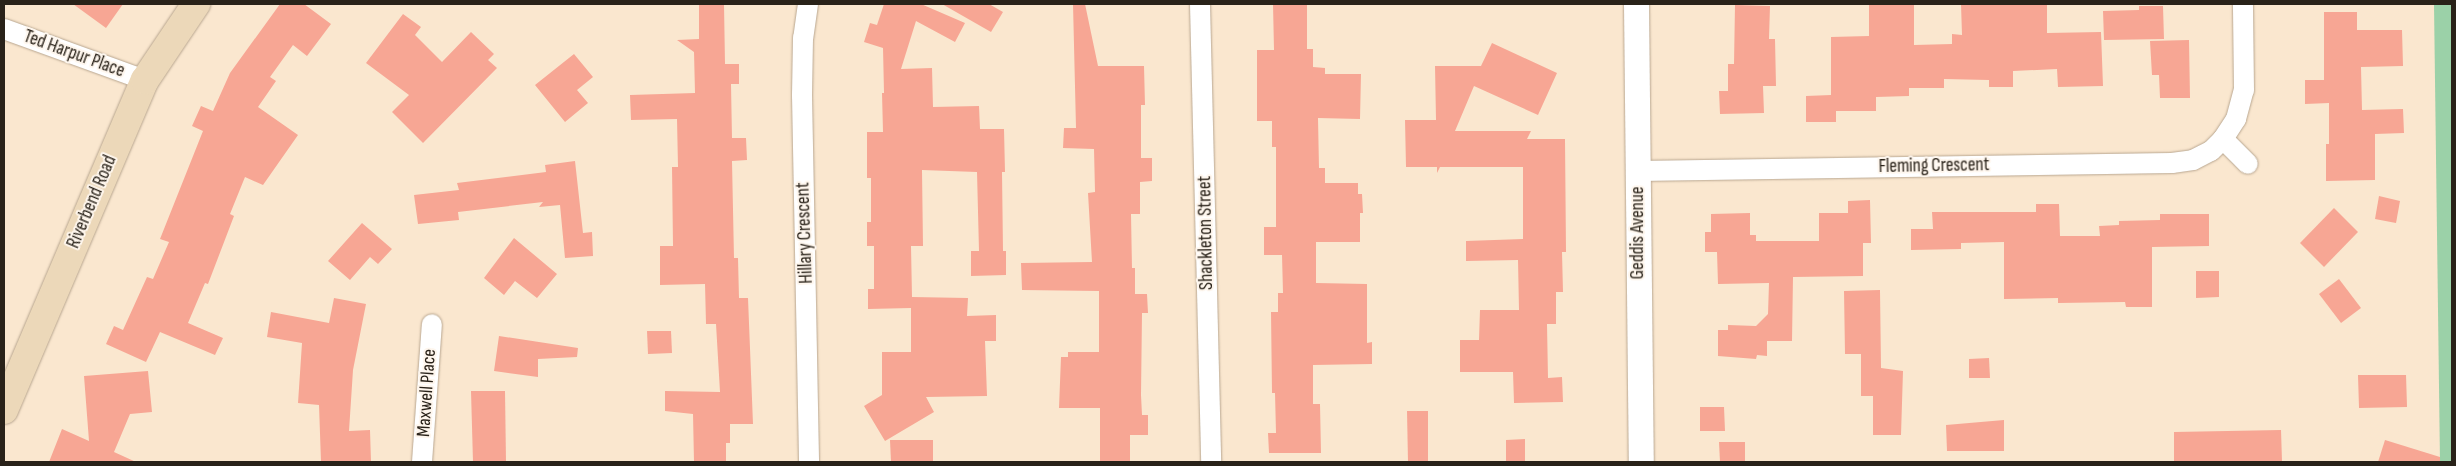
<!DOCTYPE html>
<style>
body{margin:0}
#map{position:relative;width:2456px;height:466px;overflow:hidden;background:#fae7cf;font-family:"Sofia Sans Condensed",sans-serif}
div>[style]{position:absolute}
.green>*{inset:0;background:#9bd1a8}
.building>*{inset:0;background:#f7a694}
.roads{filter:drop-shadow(0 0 1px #b9a791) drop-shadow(0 0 1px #b9a791)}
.minor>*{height:20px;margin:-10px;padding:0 10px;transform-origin:10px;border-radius:10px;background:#fff}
.tertiary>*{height:25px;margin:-12.5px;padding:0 12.5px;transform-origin:12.5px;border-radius:12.5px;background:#fff}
.secondary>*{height:28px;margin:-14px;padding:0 14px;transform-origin:14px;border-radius:14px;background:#ecd8b9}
span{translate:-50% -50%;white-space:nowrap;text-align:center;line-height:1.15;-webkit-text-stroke:4px #fef6ed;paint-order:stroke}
.street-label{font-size:19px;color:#292219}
.frame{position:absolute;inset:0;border:5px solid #292219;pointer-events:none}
</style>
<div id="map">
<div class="green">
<i style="clip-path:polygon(2434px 4px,2452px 4px,2452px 462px,2440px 462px)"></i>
</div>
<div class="building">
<i style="clip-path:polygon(73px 4px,123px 4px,106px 28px)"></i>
<i style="clip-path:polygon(280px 4px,304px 4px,331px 24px,307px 56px,293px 45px,270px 77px,276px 81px,258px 107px,298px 135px,263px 185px,245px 177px,230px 214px,234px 216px,208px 284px,205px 283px,188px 323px,223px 338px,215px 355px,160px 332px,146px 362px,106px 344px,114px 326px,123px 330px,147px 277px,153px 279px,169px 242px,160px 239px,203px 131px,192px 126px,201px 106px,213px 111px,230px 73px)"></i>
<i style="clip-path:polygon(699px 4px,724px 4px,725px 64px,739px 64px,739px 84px,731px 84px,732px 138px,746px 138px,747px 160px,732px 161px,734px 258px,738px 258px,739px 298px,748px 298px,753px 424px,730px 424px,730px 443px,726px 443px,726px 462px,694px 462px,693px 414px,665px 411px,665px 391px,720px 392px,716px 324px,706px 324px,705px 284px,660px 285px,660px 246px,673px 246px,672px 167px,678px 167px,677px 119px,631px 120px,630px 95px,695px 93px,694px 52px,677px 40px,699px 39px)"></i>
<i style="clip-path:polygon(884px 4px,921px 4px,965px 23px,955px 42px,916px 21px,901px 69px,932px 68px,933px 107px,979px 106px,980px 129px,1004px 129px,1005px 172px,1002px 172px,1003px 251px,1006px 251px,1006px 275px,971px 276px,971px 251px,979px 251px,977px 172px,922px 170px,923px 246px,911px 246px,912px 297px,968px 298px,967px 316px,996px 315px,996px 341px,985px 341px,987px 396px,926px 397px,934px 412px,885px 441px,864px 406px,882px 395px,882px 352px,911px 352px,911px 308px,868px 309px,868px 289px,874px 289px,874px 246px,867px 246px,867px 222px,871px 222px,871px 178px,867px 178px,867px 132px,883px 132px,882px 93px,884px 93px,883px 48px,864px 42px,870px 23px,877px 25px)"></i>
<i style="clip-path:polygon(942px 4px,989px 4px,1003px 12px,991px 32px)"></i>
<i style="clip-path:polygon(1073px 4px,1085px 4px,1098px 66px,1144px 66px,1145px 105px,1141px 105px,1141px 158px,1152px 158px,1152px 181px,1140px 182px,1140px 214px,1131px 214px,1132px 268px,1135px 268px,1135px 294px,1147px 294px,1148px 313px,1142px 313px,1141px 395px,1142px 415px,1148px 415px,1148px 435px,1130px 435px,1130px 462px,1100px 462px,1100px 408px,1059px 408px,1061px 357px,1068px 357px,1068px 352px,1099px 352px,1099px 291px,1022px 290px,1021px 263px,1092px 262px,1088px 193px,1095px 192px,1094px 149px,1063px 148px,1064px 128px,1076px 128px)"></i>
<i style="clip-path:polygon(1273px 4px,1307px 4px,1307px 49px,1313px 49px,1313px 67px,1325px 68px,1325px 74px,1361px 74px,1360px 119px,1318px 118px,1319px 168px,1325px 168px,1325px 183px,1358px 183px,1358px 194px,1362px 194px,1363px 213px,1360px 213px,1360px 242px,1316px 242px,1316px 283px,1367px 284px,1367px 343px,1372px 342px,1372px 364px,1313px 365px,1313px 404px,1320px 404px,1321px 453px,1269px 453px,1268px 433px,1276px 433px,1275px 393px,1272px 393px,1271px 312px,1278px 312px,1278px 293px,1283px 293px,1282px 255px,1264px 255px,1264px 227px,1276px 227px,1276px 147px,1272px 147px,1272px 121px,1257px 121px,1257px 50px,1274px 50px)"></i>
<i style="clip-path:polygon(1869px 4px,1914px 4px,1914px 45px,1952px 44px,1952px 34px,1962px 35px,1961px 4px,2047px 4px,2047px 33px,2101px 32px,2103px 86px,2058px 87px,2057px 69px,2013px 71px,2013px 87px,1989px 87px,1989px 80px,1944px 79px,1944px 88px,1909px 88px,1909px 96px,1876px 97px,1876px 111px,1836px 111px,1836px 122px,1806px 122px,1806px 96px,1831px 95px,1831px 37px,1869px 36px)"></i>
<i style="clip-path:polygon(1735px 5px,1770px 6px,1769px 39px,1775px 39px,1776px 86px,1763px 86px,1764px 113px,1720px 114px,1719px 91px,1728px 91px,1728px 64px,1734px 64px)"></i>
<i style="clip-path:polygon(2139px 6px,2163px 6px,2164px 39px,2104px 40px,2103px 11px,2139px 10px)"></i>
<i style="clip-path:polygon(2324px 12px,2357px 12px,2357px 30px,2402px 30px,2403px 66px,2361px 67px,2362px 110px,2403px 109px,2404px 133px,2375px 134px,2375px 180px,2326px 181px,2326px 144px,2329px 144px,2329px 103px,2305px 104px,2305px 80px,2324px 80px)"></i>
<i style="clip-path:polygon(403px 14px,421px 27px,415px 35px,442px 62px,471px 32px,494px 54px,488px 60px,497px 68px,423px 143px,392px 112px,409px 95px,366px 63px)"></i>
<i style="clip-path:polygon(2189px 40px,2190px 98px,2160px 98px,2159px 75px,2152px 75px,2150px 41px)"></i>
<i style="clip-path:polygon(1492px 43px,1557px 73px,1538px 115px,1474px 86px,1455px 131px,1531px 131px,1527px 139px,1565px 139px,1566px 252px,1562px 252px,1563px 292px,1556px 292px,1556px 324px,1547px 324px,1548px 378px,1562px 377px,1563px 402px,1514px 403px,1513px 372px,1460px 372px,1460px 340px,1479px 340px,1480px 310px,1519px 310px,1518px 260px,1466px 261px,1466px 241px,1523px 239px,1523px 167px,1440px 167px,1437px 173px,1437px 167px,1406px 167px,1405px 120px,1436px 120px,1435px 66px,1481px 66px)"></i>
<i style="clip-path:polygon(574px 54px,593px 77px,577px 90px,588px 103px,565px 122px,535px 85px)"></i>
<i style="clip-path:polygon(575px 161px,583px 233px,592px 232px,593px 256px,565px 258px,560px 205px,539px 207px,543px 202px,458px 212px,459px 220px,418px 224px,414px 195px,459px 190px,457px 183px,546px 172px,545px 165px)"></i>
<i style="clip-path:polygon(2379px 196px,2400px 201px,2396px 223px,2375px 219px)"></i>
<i style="clip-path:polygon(1870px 200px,1871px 243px,1863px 243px,1863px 276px,1793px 277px,1792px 341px,1767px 341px,1767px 356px,1757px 355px,1756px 359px,1718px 356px,1718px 330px,1728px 330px,1728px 325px,1756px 326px,1768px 314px,1769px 283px,1718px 284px,1717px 252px,1705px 252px,1705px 232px,1711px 232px,1711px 214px,1750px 213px,1750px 235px,1756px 235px,1756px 241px,1819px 241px,1819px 213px,1848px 213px,1848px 201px)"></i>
<i style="clip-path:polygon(2036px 204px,2059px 204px,2060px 236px,2100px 236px,2099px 226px,2119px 225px,2119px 221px,2160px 220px,2160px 214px,2209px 214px,2209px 246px,2152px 247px,2152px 307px,2126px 307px,2125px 302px,2058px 303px,2058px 298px,2004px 299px,2004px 242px,1961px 243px,1961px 249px,1911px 250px,1911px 229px,1933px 229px,1932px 212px,2036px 212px)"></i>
<i style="clip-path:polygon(2334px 208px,2358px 232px,2324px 267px,2300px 243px)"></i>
<i style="clip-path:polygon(362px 223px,392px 249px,378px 264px,370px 257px,350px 280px,328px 261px)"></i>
<i style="clip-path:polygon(514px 238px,557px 274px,537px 298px,515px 281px,504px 295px,484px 278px)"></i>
<i style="clip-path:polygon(2196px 271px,2219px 271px,2219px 297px,2196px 298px)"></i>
<i style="clip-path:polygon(2339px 279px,2361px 308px,2341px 323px,2319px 294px)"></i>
<i style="clip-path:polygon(1880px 290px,1881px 368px,1903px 371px,1901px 435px,1873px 435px,1873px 396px,1861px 396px,1861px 354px,1845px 354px,1844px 291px)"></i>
<i style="clip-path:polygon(334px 298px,366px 304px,353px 370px,349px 431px,370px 430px,371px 462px,321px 462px,319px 405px,298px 403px,302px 343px,267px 337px,271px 312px,329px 323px)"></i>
<i style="clip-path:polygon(647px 331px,671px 331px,672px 353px,648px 354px)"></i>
<i style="clip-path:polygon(499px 336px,578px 348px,577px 357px,538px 359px,538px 377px,494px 371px)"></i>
<i style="clip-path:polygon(1989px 358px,1990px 378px,1969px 378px,1969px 359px)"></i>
<i style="clip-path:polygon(148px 371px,152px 412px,130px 414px,114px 452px,136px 462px,49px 462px,62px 429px,89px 441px,84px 376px)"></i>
<i style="clip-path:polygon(2358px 375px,2406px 375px,2407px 407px,2359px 408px)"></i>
<i style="clip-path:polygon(471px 391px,505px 391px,506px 462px,473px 462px)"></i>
<i style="clip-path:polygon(1700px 407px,1724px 407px,1725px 431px,1700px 431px)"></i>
<i style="clip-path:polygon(1407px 411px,1428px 411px,1428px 462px,1408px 462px)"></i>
<i style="clip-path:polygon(2004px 420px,2004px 451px,1947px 451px,1946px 425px)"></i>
<i style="clip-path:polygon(2281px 430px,2282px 462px,2174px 462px,2174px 432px)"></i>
<i style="clip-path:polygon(1525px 439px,1525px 462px,1506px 462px,1506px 440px)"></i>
<i style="clip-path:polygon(890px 440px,933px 440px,933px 462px,891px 462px)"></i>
<i style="clip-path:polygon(2385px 440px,2440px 457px,2440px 462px,2378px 462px)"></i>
<i style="clip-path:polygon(1719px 442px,1745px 442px,1745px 462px,1720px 462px)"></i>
</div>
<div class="roads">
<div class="minor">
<i style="left:808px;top:4px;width:34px;rotate:98deg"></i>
<i style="left:803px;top:38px;width:57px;rotate:91deg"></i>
<i style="left:802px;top:95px;width:367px;rotate:88.9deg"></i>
<i style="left:1200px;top:4px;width:458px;rotate:88.6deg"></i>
<i style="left:4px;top:29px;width:150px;rotate:19.9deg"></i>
<i style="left:2223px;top:139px;width:35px;rotate:45deg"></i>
<i style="left:1638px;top:171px;width:534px;rotate:-0.86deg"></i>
<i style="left:2172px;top:163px;width:21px;rotate:-8deg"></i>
<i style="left:2193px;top:160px;width:20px;rotate:-27deg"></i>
<i style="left:2211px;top:151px;width:17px;rotate:-45deg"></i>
<i style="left:2223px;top:139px;width:24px;rotate:-57deg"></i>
<i style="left:2236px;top:119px;width:30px;rotate:-75deg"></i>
<i style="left:2244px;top:90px;width:86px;rotate:-90.7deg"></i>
<i style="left:422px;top:462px;width:138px;rotate:-85.9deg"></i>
</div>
<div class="tertiary">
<i style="left:1636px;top:4px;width:458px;rotate:89.4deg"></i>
</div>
<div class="secondary">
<i style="left:4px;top:410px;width:359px;rotate:-66.9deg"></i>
<i style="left:145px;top:80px;width:92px;rotate:-56.1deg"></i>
</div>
</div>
<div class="street-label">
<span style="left:74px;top:54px;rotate:20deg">Ted Harpur Place</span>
<span style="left:1934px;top:166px;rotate:-1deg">Fleming Crescent</span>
<span style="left:92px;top:202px;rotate:-67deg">Riverbend Road</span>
<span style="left:805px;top:233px;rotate:-92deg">Hillary Crescent</span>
<span style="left:1206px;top:233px;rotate:-91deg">Shackleton Street</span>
<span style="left:1638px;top:233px;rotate:-90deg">Geddis Avenue</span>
<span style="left:427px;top:393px;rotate:-86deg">Maxwell Place</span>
</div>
<div class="frame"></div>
</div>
